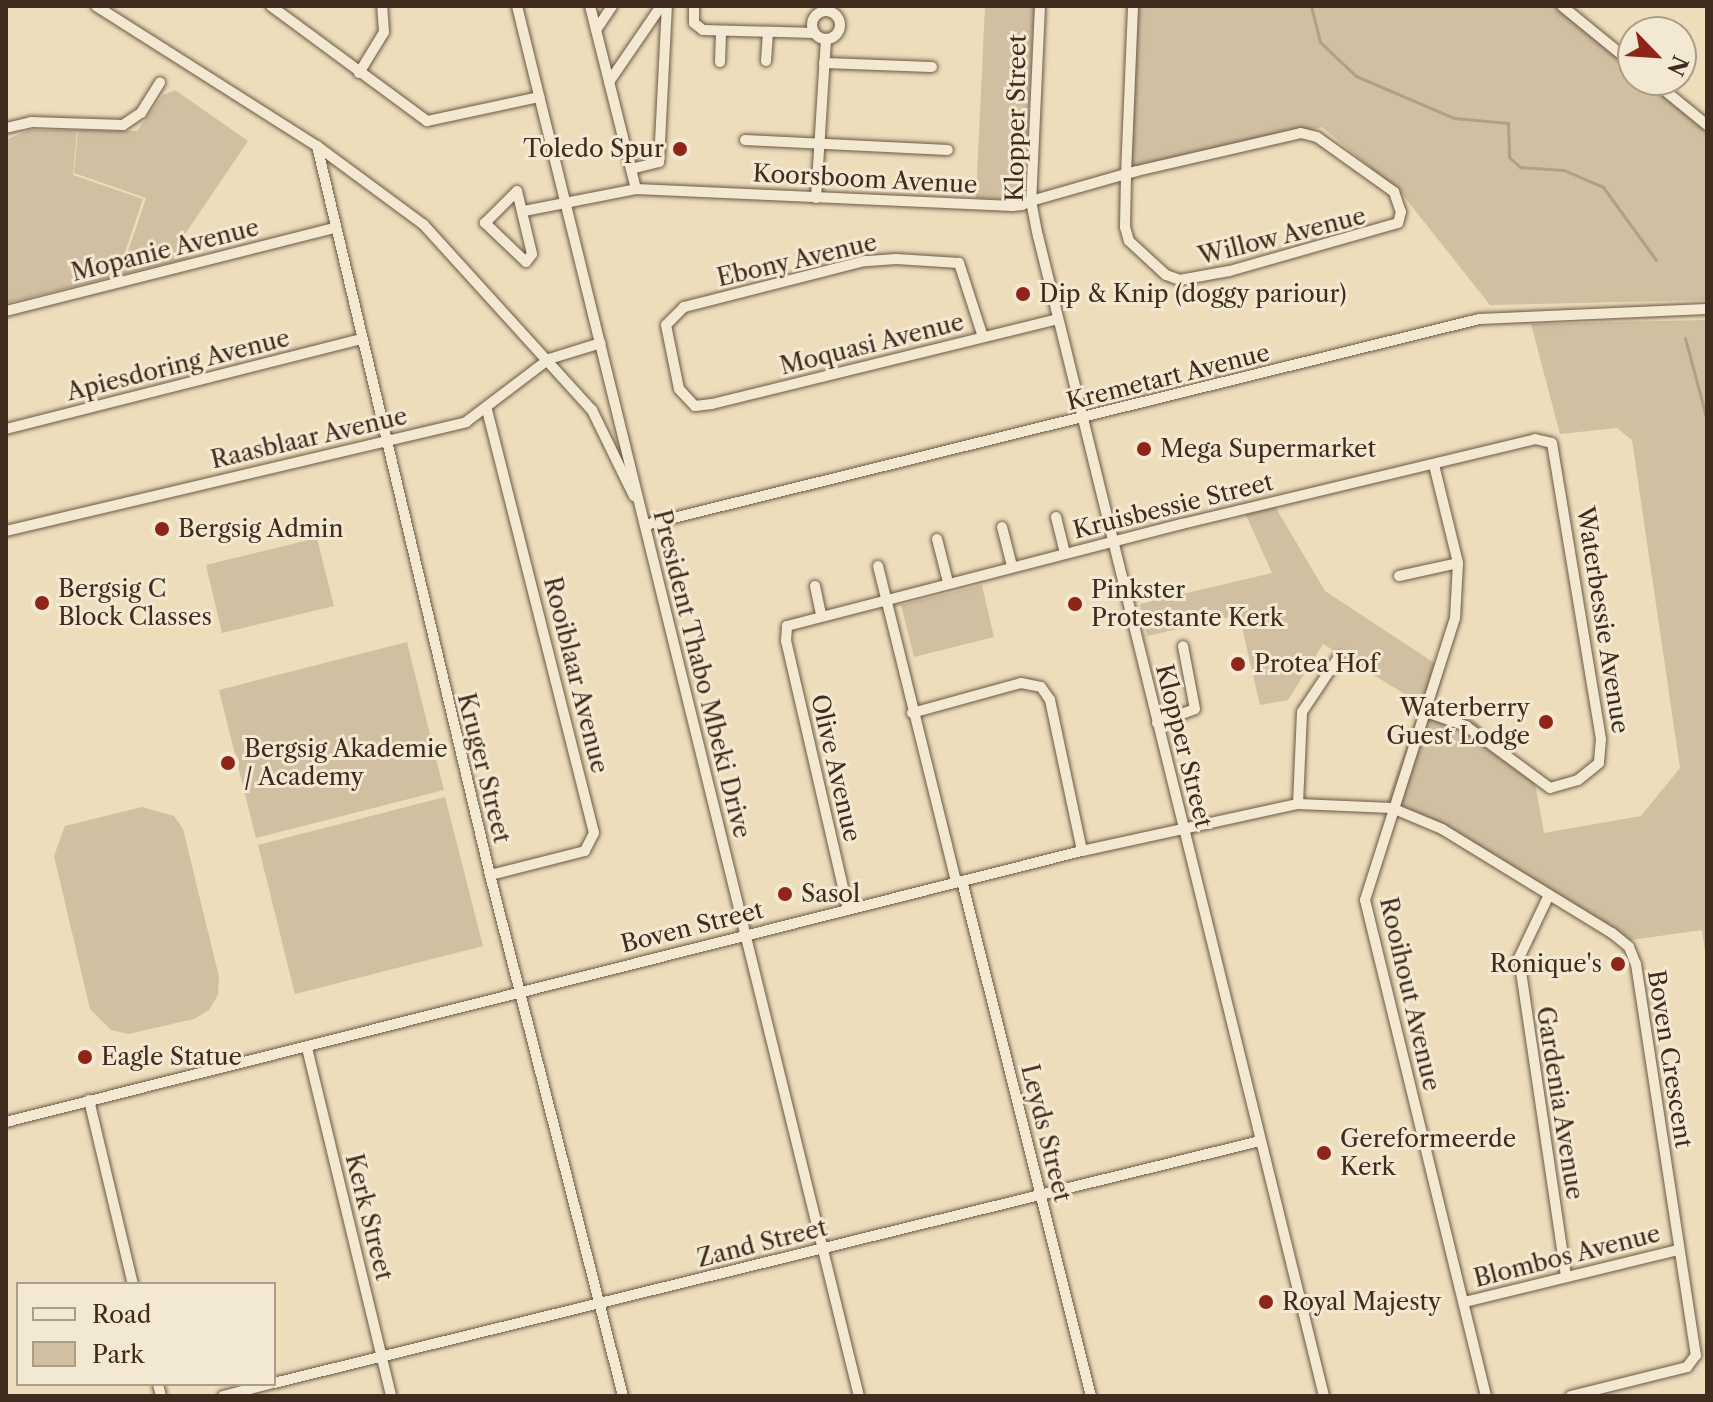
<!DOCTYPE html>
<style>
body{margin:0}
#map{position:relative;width:1713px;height:1402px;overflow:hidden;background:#edddba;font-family:"Libre Caslon Text",serif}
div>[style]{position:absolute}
.green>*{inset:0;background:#d0bfa0}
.stream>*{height:3px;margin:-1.5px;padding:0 1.5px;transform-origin:1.5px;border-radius:1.5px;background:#b2a085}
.roads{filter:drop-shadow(0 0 2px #6b5846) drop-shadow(0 0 2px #6b5846)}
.minor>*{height:10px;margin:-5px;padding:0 5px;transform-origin:5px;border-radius:5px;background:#f3e9d2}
.minor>.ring{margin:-5px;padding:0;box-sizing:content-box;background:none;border:10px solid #f3e9d2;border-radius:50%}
.dots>*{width:22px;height:22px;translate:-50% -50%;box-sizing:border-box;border:4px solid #f3e9d2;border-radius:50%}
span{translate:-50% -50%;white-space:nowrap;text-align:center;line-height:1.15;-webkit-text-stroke:6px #f3e9d2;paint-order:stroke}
.street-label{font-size:24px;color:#402b1f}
.poi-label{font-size:24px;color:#402b1f}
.right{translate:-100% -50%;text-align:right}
.left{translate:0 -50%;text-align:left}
.frame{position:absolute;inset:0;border:8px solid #402b1f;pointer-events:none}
.legend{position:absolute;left:16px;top:1282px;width:260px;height:104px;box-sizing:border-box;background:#f3e9d2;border:2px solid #ab9d8a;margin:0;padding:10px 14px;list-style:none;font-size:24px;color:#402b1f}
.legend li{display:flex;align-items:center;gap:16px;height:40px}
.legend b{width:40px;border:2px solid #ab9d8a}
.north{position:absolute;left:1617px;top:16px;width:80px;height:80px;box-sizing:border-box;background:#f3e9d2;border:2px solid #ab9d8a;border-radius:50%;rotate:115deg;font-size:22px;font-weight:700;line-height:32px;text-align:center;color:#402b1f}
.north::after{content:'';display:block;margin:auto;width:28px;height:36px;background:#8f2418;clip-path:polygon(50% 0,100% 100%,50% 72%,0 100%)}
</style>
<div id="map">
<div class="green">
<i style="clip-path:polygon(985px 6px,1034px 6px,1025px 190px,1015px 199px,976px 198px)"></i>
<i style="clip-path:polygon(1134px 6px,1557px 6px,1633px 68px,1633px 80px,1647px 80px,1707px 130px,1707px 300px,1490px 305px,1402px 194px,1322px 127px,1126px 175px)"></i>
<i style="clip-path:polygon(175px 90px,248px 141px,183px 237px,189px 258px,120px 275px,146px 198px,74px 173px,78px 130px,137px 131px,163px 95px)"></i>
<i style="clip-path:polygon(29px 130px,77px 130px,73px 175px,143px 199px,117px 276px,6px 303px,6px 140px)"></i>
<i style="clip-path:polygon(1707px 320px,1707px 964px,1702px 930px,1617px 942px,1438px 833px,1384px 810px,1421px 704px,1323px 644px,1288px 700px,1260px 705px,1239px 615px,1147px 636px,1140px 604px,1272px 573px,1241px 504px,1270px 498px,1325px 591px,1445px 670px,1433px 707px,1474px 720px,1533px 773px,1544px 833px,1641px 816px,1680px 768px,1632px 440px,1617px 428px,1560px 434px,1531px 324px)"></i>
<i style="clip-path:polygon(317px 538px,334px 606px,222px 633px,206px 565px)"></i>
<i style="clip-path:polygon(982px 585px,994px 637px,914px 657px,901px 605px)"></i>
<i style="clip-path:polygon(407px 642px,444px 790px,256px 838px,219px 690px)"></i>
<i style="clip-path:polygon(445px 797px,483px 946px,295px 994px,258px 845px)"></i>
<i style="clip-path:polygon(142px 807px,174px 816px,183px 829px,219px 977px,218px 995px,209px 1010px,194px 1019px,128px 1034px,111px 1030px,90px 1009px,54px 856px,65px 826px)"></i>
</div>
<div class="stream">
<i style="left:1311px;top:6px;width:37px;rotate:76deg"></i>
<i style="left:1320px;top:42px;width:50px;rotate:43.4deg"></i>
<i style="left:1356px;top:76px;width:107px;rotate:23.2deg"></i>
<i style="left:1454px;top:118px;width:54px;rotate:5.3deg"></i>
<i style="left:1508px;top:123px;width:34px;rotate:88deg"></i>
<i style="left:1509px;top:157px;width:15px;rotate:42deg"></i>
<i style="left:1520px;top:167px;width:44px;rotate:3.9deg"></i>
<i style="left:1564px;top:170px;width:43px;rotate:23.6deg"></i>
<i style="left:1603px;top:187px;width:90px;rotate:54deg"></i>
<i style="left:1685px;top:338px;width:85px;rotate:75deg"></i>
</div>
<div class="roads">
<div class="minor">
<i style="left:96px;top:6px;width:262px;rotate:32.4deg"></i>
<i style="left:317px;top:146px;width:133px;rotate:36.4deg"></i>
<i style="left:424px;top:225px;width:250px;rotate:47.8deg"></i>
<i style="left:592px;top:410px;width:96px;rotate:64deg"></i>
<i style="left:271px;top:6px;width:194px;rotate:36.4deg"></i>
<i style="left:427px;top:121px;width:115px;rotate:-12.1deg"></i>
<i style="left:517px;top:6px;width:1431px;rotate:76.18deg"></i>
<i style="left:590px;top:6px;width:189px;rotate:75.9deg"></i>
<i style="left:694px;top:6px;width:17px;rotate:90deg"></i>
<i style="left:694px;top:23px;width:11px;rotate:38deg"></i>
<i style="left:703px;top:30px;width:111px;rotate:1.5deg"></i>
<i style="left:1040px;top:6px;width:195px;rotate:92.6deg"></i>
<i style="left:1031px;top:201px;width:36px;rotate:79deg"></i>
<i style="left:1038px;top:236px;width:1195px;rotate:76.15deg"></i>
<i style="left:1562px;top:6px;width:92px;rotate:39.2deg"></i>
<i class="ring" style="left:812px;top:11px;width:18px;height:18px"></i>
<i style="left:596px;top:30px;width:29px;rotate:-56deg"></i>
<i style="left:766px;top:61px;width:29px;rotate:-86deg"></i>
<i style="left:720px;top:62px;width:31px;rotate:-88deg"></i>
<i style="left:824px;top:63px;width:108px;rotate:2.1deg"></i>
<i style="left:359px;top:73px;width:48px;rotate:-58.6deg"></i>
<i style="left:384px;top:32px;width:26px;rotate:-94deg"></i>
<i style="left:1652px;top:80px;width:71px;rotate:39.3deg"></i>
<i style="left:609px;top:82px;width:92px;rotate:-55.6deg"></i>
<i style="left:6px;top:128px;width:26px;rotate:-13deg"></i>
<i style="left:31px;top:122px;width:92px;rotate:1.9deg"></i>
<i style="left:123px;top:125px;width:22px;rotate:-34deg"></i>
<i style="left:141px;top:113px;width:36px;rotate:-58deg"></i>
<i style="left:745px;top:140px;width:203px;rotate:2.8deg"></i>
<i style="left:317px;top:146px;width:749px;rotate:76.65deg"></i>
<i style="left:490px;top:875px;width:538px;rotate:75.68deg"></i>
<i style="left:631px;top:169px;width:29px;rotate:-14deg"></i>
<i style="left:659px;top:162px;width:156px;rotate:-87.1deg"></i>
<i style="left:517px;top:191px;width:65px;rotate:76.6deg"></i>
<i style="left:532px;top:254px;width:10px;rotate:127deg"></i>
<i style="left:526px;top:262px;width:57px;rotate:-136.4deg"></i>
<i style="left:485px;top:223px;width:45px;rotate:-45deg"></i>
<i style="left:816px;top:198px;width:159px;rotate:-86.4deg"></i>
<i style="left:524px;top:211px;width:114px;rotate:-11.1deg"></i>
<i style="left:636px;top:189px;width:377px;rotate:2.6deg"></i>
<i style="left:1013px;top:206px;width:9px;rotate:-6deg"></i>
<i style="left:1022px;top:205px;width:10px;rotate:-24deg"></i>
<i style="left:1031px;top:201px;width:99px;rotate:-15.9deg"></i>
<i style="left:1126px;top:174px;width:11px;rotate:-15deg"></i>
<i style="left:1137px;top:171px;width:168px;rotate:-13deg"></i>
<i style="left:1301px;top:133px;width:16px;rotate:14deg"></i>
<i style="left:1317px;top:137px;width:95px;rotate:35.5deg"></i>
<i style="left:1394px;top:192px;width:21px;rotate:71deg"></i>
<i style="left:1401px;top:212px;width:11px;rotate:105deg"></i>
<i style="left:1398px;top:223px;width:176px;rotate:164.1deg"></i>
<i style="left:1229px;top:271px;width:50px;rotate:169.6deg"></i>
<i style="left:1180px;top:280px;width:15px;rotate:-160deg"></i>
<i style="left:1166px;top:275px;width:50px;rotate:-137.4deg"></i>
<i style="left:1129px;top:241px;width:15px;rotate:-106deg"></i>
<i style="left:1125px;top:227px;width:53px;rotate:-88.9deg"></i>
<i style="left:1126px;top:174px;width:168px;rotate:-87.6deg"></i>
<i style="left:6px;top:311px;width:337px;rotate:-14.2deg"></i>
<i style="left:983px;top:337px;width:78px;rotate:-108deg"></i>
<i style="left:959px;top:263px;width:63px;rotate:-176.4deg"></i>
<i style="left:896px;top:259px;width:31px;rotate:176deg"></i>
<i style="left:865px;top:261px;width:187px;rotate:165.7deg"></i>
<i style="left:684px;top:307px;width:25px;rotate:135deg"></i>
<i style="left:666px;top:325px;width:65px;rotate:78.5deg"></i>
<i style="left:679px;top:389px;width:23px;rotate:47deg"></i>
<i style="left:695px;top:406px;width:17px;rotate:-7deg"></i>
<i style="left:712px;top:404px;width:356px;rotate:-13.8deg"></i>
<i style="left:487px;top:410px;width:436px;rotate:75.8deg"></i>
<i style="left:594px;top:833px;width:20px;rotate:117deg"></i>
<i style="left:585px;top:851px;width:98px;rotate:165.8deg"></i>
<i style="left:6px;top:429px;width:364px;rotate:-14.2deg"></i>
<i style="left:1434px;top:465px;width:101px;rotate:76.2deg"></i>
<i style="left:1458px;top:563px;width:55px;rotate:93.1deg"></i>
<i style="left:1455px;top:618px;width:296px;rotate:107.7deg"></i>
<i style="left:1365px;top:900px;width:511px;rotate:76.29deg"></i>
<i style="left:1056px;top:517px;width:36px;rotate:76deg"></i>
<i style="left:645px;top:525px;width:859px;rotate:-13.87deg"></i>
<i style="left:1479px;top:319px;width:228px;rotate:-2.5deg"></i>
<i style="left:1002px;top:527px;width:40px;rotate:75.6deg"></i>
<i style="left:6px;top:531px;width:473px;rotate:-13.3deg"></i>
<i style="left:466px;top:422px;width:104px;rotate:-37.2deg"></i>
<i style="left:549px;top:359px;width:54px;rotate:-17.1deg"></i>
<i style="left:937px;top:539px;width:44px;rotate:75.7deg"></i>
<i style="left:878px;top:566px;width:325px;rotate:76.1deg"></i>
<i style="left:1399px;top:576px;width:60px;rotate:-12.4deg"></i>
<i style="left:815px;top:586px;width:29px;rotate:78deg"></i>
<i style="left:912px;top:713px;width:113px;rotate:-15.4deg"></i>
<i style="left:1021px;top:683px;width:20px;rotate:11deg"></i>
<i style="left:1041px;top:687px;width:16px;rotate:55deg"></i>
<i style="left:1050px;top:700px;width:154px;rotate:78deg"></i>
<i style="left:1157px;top:723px;width:40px;rotate:-20.2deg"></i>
<i style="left:1195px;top:709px;width:64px;rotate:-100.8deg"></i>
<i style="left:1298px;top:804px;width:92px;rotate:-87.5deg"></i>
<i style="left:1302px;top:712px;width:65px;rotate:-56.3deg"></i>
<i style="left:962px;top:881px;width:531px;rotate:75.94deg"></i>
<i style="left:1549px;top:895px;width:70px;rotate:115.5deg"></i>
<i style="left:1519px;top:958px;width:321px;rotate:81.6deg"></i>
<i style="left:848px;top:909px;width:275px;rotate:-103deg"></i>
<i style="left:786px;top:641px;width:15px;rotate:-86deg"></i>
<i style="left:787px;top:626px;width:408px;rotate:-14.5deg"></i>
<i style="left:1182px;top:524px;width:363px;rotate:-13.5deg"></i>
<i style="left:1535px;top:439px;width:17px;rotate:13deg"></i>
<i style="left:1552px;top:443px;width:300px;rotate:80.6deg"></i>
<i style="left:1601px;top:739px;width:24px;rotate:95deg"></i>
<i style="left:1599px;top:763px;width:27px;rotate:141deg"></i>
<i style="left:1578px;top:780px;width:29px;rotate:164deg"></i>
<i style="left:1550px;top:788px;width:104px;rotate:-143.6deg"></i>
<i style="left:1466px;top:726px;width:42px;rotate:-160.7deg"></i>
<i style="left:307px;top:1048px;width:358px;rotate:76.4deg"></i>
<i style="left:89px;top:1100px;width:189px;rotate:76.6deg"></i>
<i style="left:6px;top:1122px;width:1110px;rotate:-14.14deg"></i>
<i style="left:1082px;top:851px;width:221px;rotate:-12.3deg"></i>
<i style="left:1298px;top:804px;width:94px;rotate:2.4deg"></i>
<i style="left:1392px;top:808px;width:54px;rotate:22.8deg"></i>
<i style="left:1442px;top:829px;width:199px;rotate:31.5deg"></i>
<i style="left:1612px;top:933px;width:22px;rotate:39deg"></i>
<i style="left:1629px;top:947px;width:18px;rotate:68deg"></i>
<i style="left:1636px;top:964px;width:396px;rotate:81.3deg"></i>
<i style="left:1696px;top:1355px;width:15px;rotate:127deg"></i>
<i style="left:1687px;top:1367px;width:120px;rotate:166deg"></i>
<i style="left:1465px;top:1302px;width:220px;rotate:-13.7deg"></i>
<i style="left:274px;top:1383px;width:1015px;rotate:-13.79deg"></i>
<i style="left:158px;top:1384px;width:12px;rotate:76deg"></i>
<i style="left:223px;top:1396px;width:48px;rotate:-14.6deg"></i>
</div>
</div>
<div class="dots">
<i style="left:680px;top:149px;background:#8f2418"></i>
<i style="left:1023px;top:294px;background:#8f2418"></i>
<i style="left:1144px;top:449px;background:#8f2418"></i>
<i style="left:162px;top:529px;background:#8f2418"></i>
<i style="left:42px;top:603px;background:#8f2418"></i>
<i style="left:1075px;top:604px;background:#8f2418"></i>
<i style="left:1238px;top:664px;background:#8f2418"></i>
<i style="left:1546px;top:722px;background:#8f2418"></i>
<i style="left:228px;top:763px;background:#8f2418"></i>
<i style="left:785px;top:894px;background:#8f2418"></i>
<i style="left:1618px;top:964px;background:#8f2418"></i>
<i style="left:85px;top:1057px;background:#8f2418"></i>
<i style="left:1324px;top:1153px;background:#8f2418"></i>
<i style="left:1266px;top:1302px;background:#8f2418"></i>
</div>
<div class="street-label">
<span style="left:1016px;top:118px;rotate:-89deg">Klopper Street</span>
<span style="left:865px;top:179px;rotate:3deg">Koorsboom Avenue</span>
<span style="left:1282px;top:236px;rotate:-14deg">Willow Avenue</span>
<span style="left:165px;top:250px;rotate:-14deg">Mopanie Avenue</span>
<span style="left:797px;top:260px;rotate:-13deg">Ebony Avenue</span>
<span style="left:872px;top:344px;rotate:-14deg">Moquasi Avenue</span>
<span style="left:178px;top:365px;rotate:-14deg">Apiesdoring Avenue</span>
<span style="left:1168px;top:377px;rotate:-14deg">Kremetart Avenue</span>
<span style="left:309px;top:438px;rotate:-13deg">Raasblaar Avenue</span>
<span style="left:1173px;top:506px;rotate:-14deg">Kruisbessie Street</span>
<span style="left:1603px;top:620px;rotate:81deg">Waterbessie Avenue</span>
<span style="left:702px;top:674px;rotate:76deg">President Thabo Mbeki Drive</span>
<span style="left:576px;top:675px;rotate:76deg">Rooiblaar Avenue</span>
<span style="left:1184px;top:746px;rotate:76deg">Klopper Street</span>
<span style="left:484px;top:768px;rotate:76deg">Kruger Street</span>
<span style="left:836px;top:768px;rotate:77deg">Olive Avenue</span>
<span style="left:692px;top:927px;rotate:-14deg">Boven Street</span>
<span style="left:1410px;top:994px;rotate:77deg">Rooihout Avenue</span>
<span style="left:1670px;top:1059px;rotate:81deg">Boven Crescent</span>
<span style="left:1560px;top:1103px;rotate:81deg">Gardenia Avenue</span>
<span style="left:1046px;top:1133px;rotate:76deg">Leyds Street</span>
<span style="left:369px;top:1217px;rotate:76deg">Kerk Street</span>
<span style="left:762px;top:1243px;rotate:-14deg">Zand Street</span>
<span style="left:1567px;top:1256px;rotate:-14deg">Blombos Avenue</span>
</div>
<div class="poi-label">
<span class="right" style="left:664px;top:149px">Toledo Spur</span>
<span class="left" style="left:1039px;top:294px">Dip &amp; Knip (doggy pariour)</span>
<span class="left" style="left:1160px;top:449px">Mega Supermarket</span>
<span class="left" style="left:178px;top:529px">Bergsig Admin</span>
<span class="left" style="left:58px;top:603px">Bergsig C<br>Block Classes</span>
<span class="left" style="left:1091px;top:604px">Pinkster<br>Protestante Kerk</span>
<span class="left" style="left:1254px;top:664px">Protea Hof</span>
<span class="right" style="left:1530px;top:722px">Waterberry<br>Guest Lodge</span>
<span class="left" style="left:244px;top:763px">Bergsig Akademie<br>/ Academy</span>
<span class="left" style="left:801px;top:894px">Sasol</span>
<span class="right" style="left:1602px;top:964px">Ronique's</span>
<span class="left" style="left:101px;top:1057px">Eagle Statue</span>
<span class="left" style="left:1340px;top:1153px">Gereformeerde<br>Kerk</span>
<span class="left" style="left:1282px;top:1302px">Royal Majesty</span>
</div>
<div class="frame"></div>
<ul class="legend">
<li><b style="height:10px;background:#f3e9d2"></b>Road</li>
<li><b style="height:22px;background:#d0bfa0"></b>Park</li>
</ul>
<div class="north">N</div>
</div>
